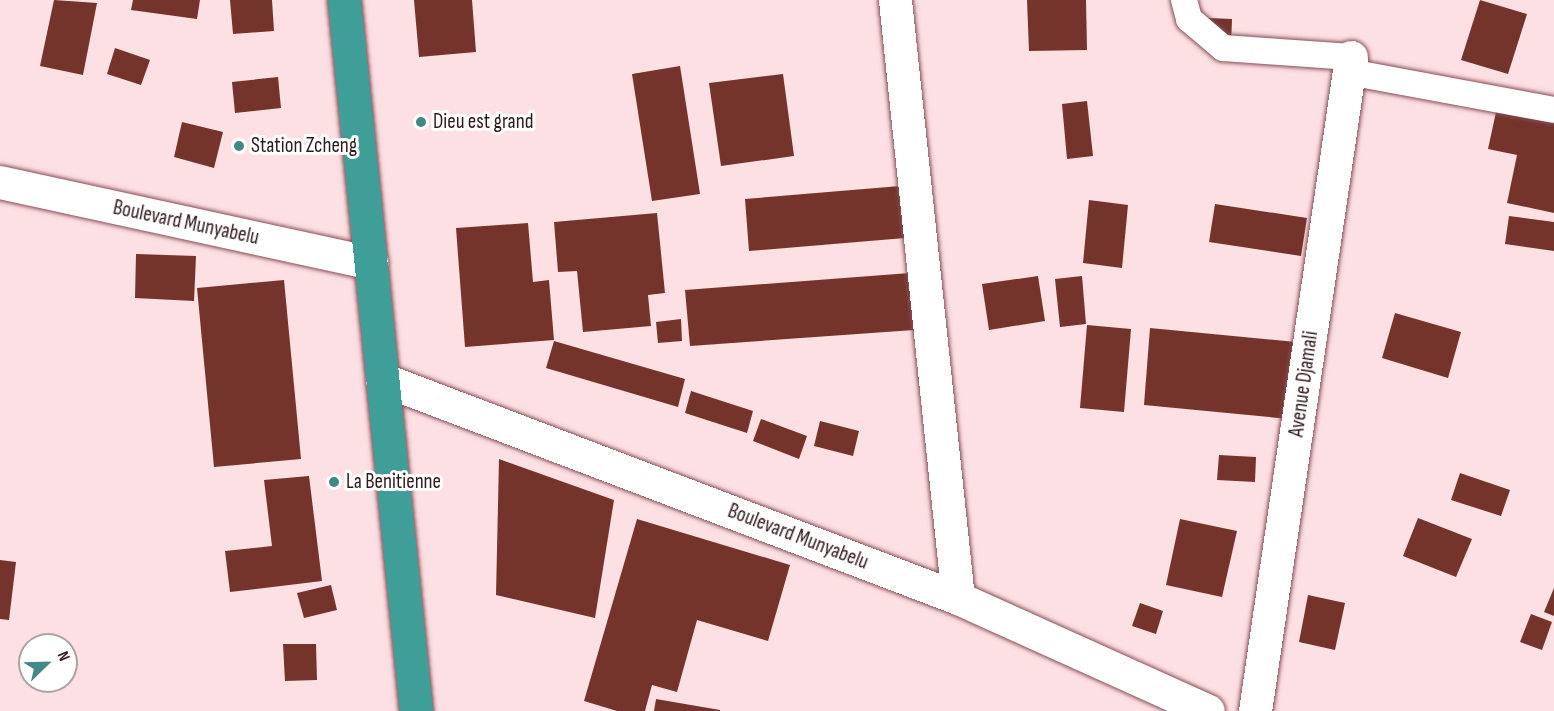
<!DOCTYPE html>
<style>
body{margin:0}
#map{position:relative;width:1554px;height:711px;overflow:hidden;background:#fde0e3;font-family:"Sofia Sans Condensed",sans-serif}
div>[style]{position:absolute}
.building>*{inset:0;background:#74342b}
.roads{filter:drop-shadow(0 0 2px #884c56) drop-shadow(0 0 2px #884c56)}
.lane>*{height:26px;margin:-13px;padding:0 13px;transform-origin:13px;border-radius:13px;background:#fff}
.street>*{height:33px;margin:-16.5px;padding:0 16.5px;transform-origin:16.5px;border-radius:16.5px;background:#fff}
.secondary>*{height:33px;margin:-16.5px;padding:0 16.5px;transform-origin:16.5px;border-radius:16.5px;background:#fff}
.highway>*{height:33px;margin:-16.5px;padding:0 16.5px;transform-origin:16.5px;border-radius:16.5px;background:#409e99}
.dots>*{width:16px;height:16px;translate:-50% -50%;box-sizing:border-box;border:3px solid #fff;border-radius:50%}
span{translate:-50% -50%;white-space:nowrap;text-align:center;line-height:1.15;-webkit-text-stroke:6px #fff;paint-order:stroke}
.poi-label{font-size:21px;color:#31181c}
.left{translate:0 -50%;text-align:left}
.street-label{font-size:21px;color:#31181c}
.north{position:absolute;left:18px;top:633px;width:60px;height:60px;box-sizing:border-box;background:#fff;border:2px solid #ada3a4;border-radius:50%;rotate:67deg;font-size:16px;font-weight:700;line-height:24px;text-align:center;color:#31181c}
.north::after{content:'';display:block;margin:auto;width:21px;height:27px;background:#418984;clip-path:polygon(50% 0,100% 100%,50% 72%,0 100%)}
</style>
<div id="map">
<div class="building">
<i style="clip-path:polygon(54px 0,97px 3px,83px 75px,40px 66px)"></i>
<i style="clip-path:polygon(133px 0,200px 0,197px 19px,131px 10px)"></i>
<i style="clip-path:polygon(230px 0,272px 0,274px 31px,233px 34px)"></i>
<i style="clip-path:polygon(414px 0,472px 0,476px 52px,419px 57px)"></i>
<i style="clip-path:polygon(1027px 0,1086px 0,1087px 50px,1029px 51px)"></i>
<i style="clip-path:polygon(1480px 0,1527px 14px,1508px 74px,1461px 60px)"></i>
<i style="clip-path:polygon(1208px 18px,1232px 19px,1231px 45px,1206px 44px)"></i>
<i style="clip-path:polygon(115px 48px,150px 60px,141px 85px,107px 74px)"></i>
<i style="clip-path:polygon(680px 66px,700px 194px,652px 201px,632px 74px)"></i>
<i style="clip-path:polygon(783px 74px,794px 156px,721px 166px,709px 83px)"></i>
<i style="clip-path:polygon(278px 77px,281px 108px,235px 113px,232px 82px)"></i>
<i style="clip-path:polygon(1087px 101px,1093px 156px,1067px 159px,1062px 104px)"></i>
<i style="clip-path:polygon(1498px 103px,1554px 115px,1554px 213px,1507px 203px,1517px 155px,1488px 149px)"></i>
<i style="clip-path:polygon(182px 122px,223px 132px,214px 168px,174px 157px)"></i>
<i style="clip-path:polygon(900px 186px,905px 238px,749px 251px,745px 199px)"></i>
<i style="clip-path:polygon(1089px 200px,1128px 205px,1122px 268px,1083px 263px)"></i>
<i style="clip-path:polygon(1215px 204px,1307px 218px,1301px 256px,1209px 242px)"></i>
<i style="clip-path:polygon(657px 213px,665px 293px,648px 295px,651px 326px,583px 332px,577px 271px,558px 272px,554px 222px)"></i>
<i style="clip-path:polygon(1509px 216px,1554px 222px,1554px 251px,1505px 244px)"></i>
<i style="clip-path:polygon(528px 223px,533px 282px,549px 280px,554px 340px,465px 347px,456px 228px)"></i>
<i style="clip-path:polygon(136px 254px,196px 256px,194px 301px,135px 298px)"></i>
<i style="clip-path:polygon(910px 273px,914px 330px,690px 346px,685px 290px)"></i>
<i style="clip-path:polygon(1038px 276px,1045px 321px,989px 330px,982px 284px)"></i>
<i style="clip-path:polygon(1082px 276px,1086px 324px,1060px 327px,1055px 279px)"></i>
<i style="clip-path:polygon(284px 280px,301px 459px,214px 467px,197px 288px)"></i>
<i style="clip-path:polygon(1395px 313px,1461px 332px,1448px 378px,1382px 358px)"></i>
<i style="clip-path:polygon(681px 319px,682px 341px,658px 343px,656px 322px)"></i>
<i style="clip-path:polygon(1087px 325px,1131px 329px,1124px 412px,1080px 408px)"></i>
<i style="clip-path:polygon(1150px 328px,1296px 342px,1289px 419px,1144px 405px)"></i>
<i style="clip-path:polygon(554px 341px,685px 379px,678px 407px,546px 368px)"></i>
<i style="clip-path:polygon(691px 391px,753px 411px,747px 433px,685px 413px)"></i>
<i style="clip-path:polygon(761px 419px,807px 436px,799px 459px,753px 441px)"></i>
<i style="clip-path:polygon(820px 421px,859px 431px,853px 456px,814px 446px)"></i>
<i style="clip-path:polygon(1219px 455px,1256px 457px,1255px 482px,1217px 480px)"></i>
<i style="clip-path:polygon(499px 459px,614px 500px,595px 618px,496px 595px)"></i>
<i style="clip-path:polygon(1460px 473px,1510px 490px,1501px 516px,1451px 500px)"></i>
<i style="clip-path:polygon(309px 476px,322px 581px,230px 592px,225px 551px,272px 546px,264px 480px)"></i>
<i style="clip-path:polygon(1418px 518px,1472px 539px,1456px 577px,1403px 556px)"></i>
<i style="clip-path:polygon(637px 519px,790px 565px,768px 641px,697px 620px,677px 692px,652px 685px,645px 711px,617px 711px,584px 701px)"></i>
<i style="clip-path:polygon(1180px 519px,1237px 531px,1222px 597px,1166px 585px)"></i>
<i style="clip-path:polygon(0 560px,16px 562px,9px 620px,0 619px)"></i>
<i style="clip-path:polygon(331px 585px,337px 610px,304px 618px,297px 593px)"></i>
<i style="clip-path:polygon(1554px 588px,1554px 616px,1544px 612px)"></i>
<i style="clip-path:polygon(1308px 595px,1345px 603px,1335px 650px,1299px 642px)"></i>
<i style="clip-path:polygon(1140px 603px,1163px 611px,1156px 634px,1132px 626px)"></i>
<i style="clip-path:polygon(1531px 614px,1552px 622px,1542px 650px,1520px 642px)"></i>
<i style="clip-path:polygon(283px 644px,316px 644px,317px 680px,285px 681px)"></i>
<i style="clip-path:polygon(656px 699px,720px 710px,720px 711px,654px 711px)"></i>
</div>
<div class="roads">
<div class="lane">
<i style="left:1184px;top:0;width:20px;rotate:75deg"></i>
<i style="left:1189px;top:19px;width:45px;rotate:40.5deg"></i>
<i style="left:1223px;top:48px;width:128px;rotate:4deg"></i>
<i style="left:1349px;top:72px;width:208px;rotate:10.5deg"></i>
</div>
<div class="street">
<i style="left:895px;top:0;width:601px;rotate:83.99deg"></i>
<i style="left:1255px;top:711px;width:661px;rotate:-81.65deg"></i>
</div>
<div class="secondary">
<i style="left:0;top:182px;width:380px;rotate:12.3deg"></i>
<i style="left:382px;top:379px;width:616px;rotate:20.82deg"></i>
<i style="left:958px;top:598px;width:274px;rotate:24.3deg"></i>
</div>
<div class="highway">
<i style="left:344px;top:0;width:715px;rotate:84.22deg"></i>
</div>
</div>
<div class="dots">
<i style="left:421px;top:122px;background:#418984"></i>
<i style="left:239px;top:146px;background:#418984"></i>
<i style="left:334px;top:482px;background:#418984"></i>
</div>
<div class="poi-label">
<span class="left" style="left:433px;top:122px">Dieu est grand</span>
<span class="left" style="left:251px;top:146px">Station Zcheng</span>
<span class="left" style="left:346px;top:482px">La Benitienne</span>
</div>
<div class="street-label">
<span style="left:186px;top:223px;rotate:12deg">Boulevard Munyabelu</span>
<span style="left:1304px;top:384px;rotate:-82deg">Avenue Djamali</span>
<span style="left:798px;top:537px;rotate:21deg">Boulevard Munyabelu</span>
</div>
<div class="north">N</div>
</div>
